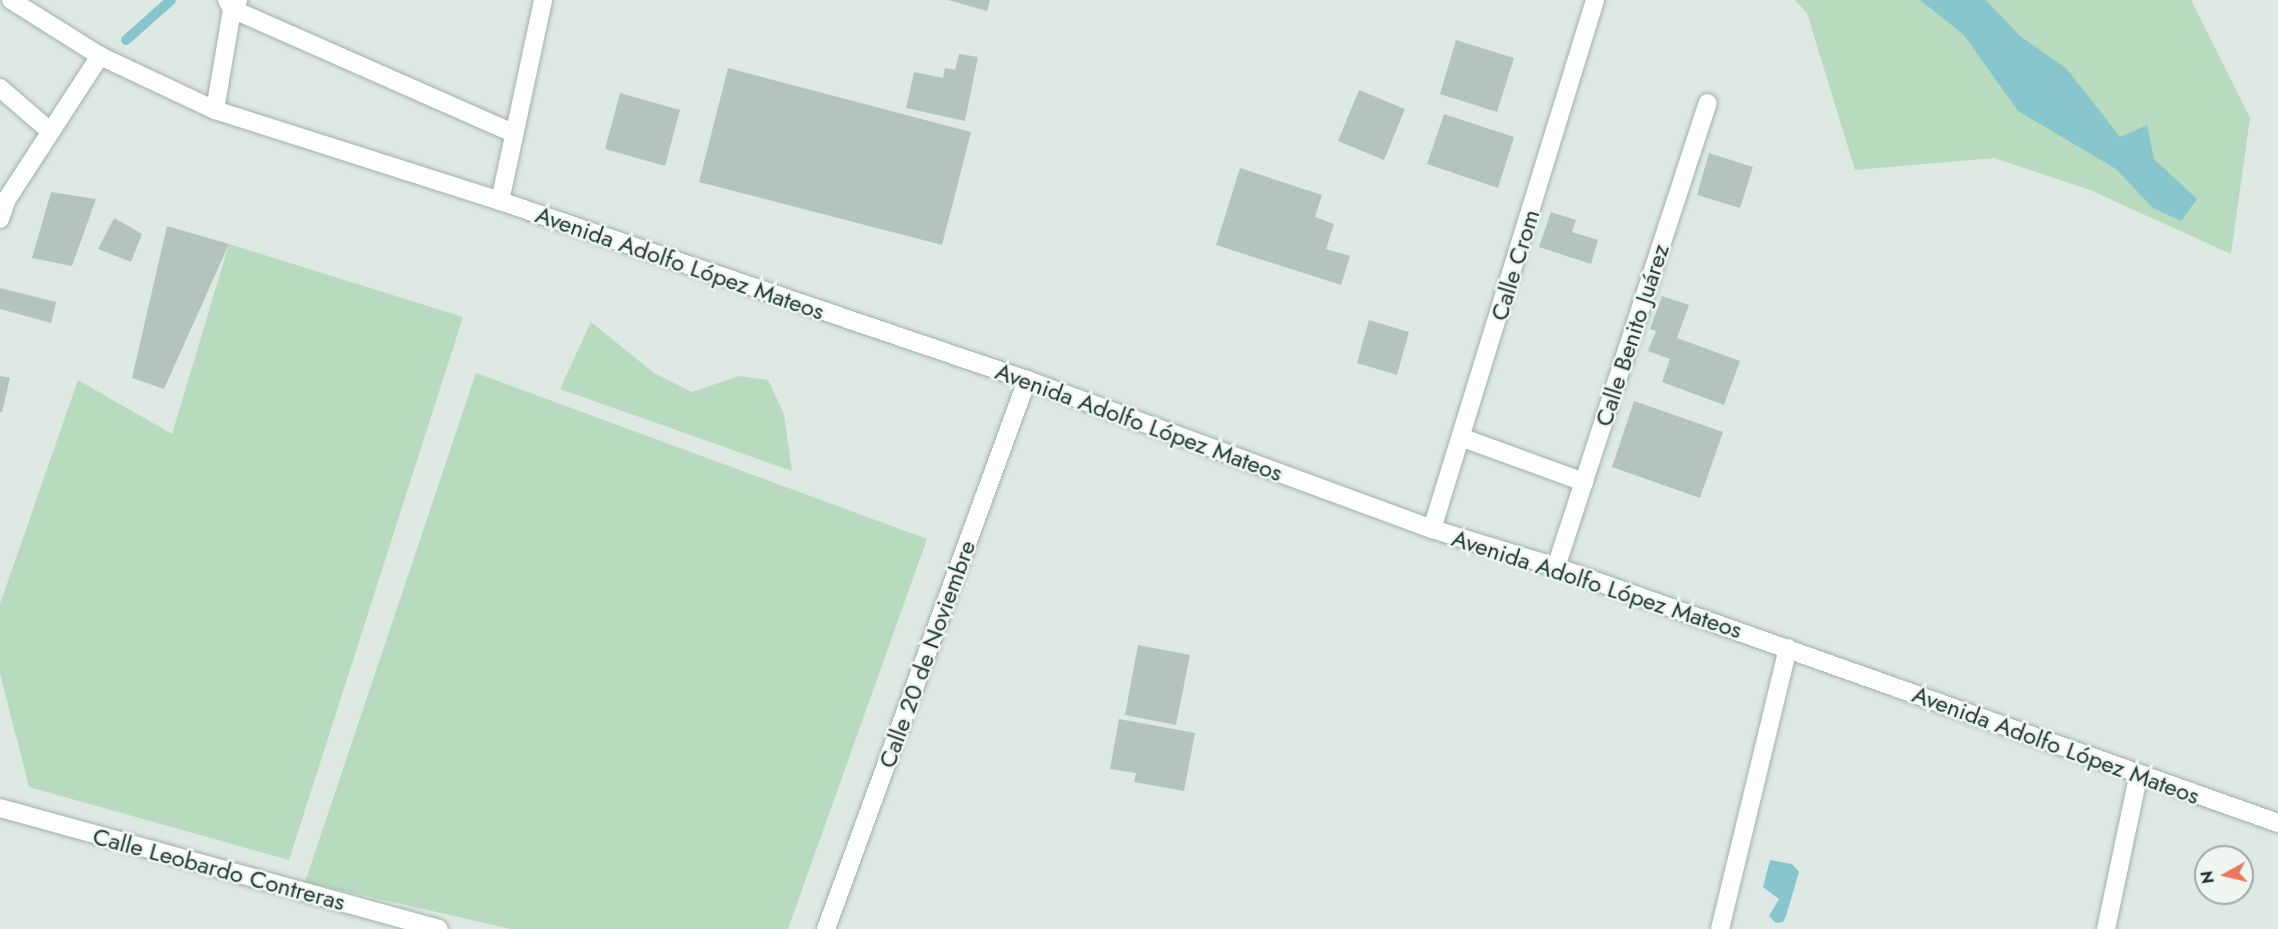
<!DOCTYPE html>
<meta charset="utf-8">
<style>
body{margin:0}
#map{position:relative;width:2278px;height:929px;overflow:hidden;background:#dee9e4;font-family:Jost,sans-serif}
div>[style]{position:absolute}
.green>*{inset:0;background:#b8dabf}
.water>*{inset:0;background:#88c6cd}
.stream>*{height:10px;margin:-5px;padding:0 5px;transform-origin:5px;border-radius:5px;background:#88c6cd}
.building>*{inset:0;background:#b4c4bd}
.roads{filter:drop-shadow(0 0 2px #a2b0aa) drop-shadow(0 0 2px #a2b0aa)}
.street>*{height:18px;margin:-9px;padding:0 9px;transform-origin:9px;border-radius:9px;background:#fff}
.secondary>*{height:18px;margin:-9px;padding:0 9px;transform-origin:9px;border-radius:9px;background:#fff}
span{translate:-50% -50%;white-space:nowrap;text-align:center;line-height:1.15;-webkit-text-stroke:5px #eff6f2;paint-order:stroke}
.street-label{font-size:24px;color:#213830}
.north{position:absolute;left:2194px;top:845px;width:60px;height:60px;box-sizing:border-box;background:#eff6f2;border:2px solid #9daaa4;border-radius:50%;rotate:262deg;font-size:16px;font-weight:700;line-height:24px;text-align:center;color:#213830}
.north::after{content:'';display:block;margin:auto;width:21px;height:27px;background:#ec765a;clip-path:polygon(50% 0,100% 100%,50% 72%,0 100%)}
</style>
<div id="map">
<div class="green">
<i style="clip-path:polygon(1795px 0,2191px 0,2250px 118px,2231px 254px,2090px 190px,1994px 158px,1855px 170px,1807px 13px)"></i>
<i style="clip-path:polygon(229px 244px,463px 317px,289px 860px,29px 787px,0 673px,0 604px,78px 380px,172px 434px)"></i>
<i style="clip-path:polygon(591px 322px,654px 373px,692px 392px,739px 376px,768px 380px,784px 414px,792px 471px,560px 389px)"></i>
<i style="clip-path:polygon(476px 373px,927px 539px,788px 929px,511px 929px,305px 882px)"></i>
</div>
<div class="water">
<i style="clip-path:polygon(1920px 0,1986px 0,2020px 36px,2067px 69px,2120px 137px,2147px 125px,2154px 159px,2197px 199px,2181px 221px,2153px 208px,2116px 169px,2018px 111px,1964px 35px)"></i>
<i style="clip-path:polygon(1770px 860px,1792px 864px,1799px 872px,1786px 916px,1783px 922px,1776px 923px,1769px 916px,1779px 899px,1763px 887px)"></i>
</div>
<div class="stream">
<i style="left:126px;top:40px;width:60px;rotate:-41.6deg"></i>
</div>
<div class="building">
<i style="clip-path:polygon(948px 0,990px 0,987px 11px)"></i>
<i style="clip-path:polygon(1456px 40px,1514px 58px,1497px 112px,1440px 94px)"></i>
<i style="clip-path:polygon(959px 54px,978px 57px,965px 121px,906px 108px,914px 72px,943px 78px,945px 68px,955px 70px)"></i>
<i style="clip-path:polygon(728px 68px,971px 132px,942px 245px,699px 182px)"></i>
<i style="clip-path:polygon(1359px 90px,1405px 109px,1384px 160px,1338px 141px)"></i>
<i style="clip-path:polygon(620px 93px,680px 110px,665px 166px,605px 149px)"></i>
<i style="clip-path:polygon(1444px 114px,1514px 137px,1498px 188px,1427px 164px)"></i>
<i style="clip-path:polygon(1709px 153px,1753px 167px,1740px 208px,1697px 195px)"></i>
<i style="clip-path:polygon(1240px 168px,1322px 195px,1315px 217px,1334px 224px,1326px 249px,1350px 256px,1341px 285px,1216px 245px)"></i>
<i style="clip-path:polygon(51px 192px,96px 199px,72px 266px,32px 258px)"></i>
<i style="clip-path:polygon(1551px 212px,1576px 220px,1572px 232px,1598px 240px,1591px 264px,1539px 247px)"></i>
<i style="clip-path:polygon(114px 218px,142px 234px,131px 262px,98px 249px)"></i>
<i style="clip-path:polygon(167px 226px,229px 244px,164px 389px,132px 378px)"></i>
<i style="clip-path:polygon(0 288px,56px 302px,51px 323px,0 309px)"></i>
<i style="clip-path:polygon(1662px 296px,1689px 305px,1677px 338px,1740px 361px,1724px 405px,1662px 382px,1670px 359px,1648px 351px,1656px 331px,1650px 329px)"></i>
<i style="clip-path:polygon(1369px 320px,1409px 332px,1397px 375px,1357px 363px)"></i>
<i style="clip-path:polygon(0 376px,10px 378px,2px 412px,0 412px)"></i>
<i style="clip-path:polygon(1634px 401px,1723px 432px,1700px 498px,1612px 467px)"></i>
<i style="clip-path:polygon(1138px 645px,1190px 655px,1176px 725px,1125px 715px)"></i>
<i style="clip-path:polygon(1119px 719px,1195px 733px,1184px 791px,1134px 782px,1136px 773px,1110px 769px)"></i>
</div>
<div class="roads">
<div class="street">
<i style="left:227px;top:0;width:10px;rotate:61deg"></i>
<i style="left:232px;top:9px;width:309px;rotate:23.8deg"></i>
<i style="left:0;top:88px;width:67px;rotate:40.8deg"></i>
<i style="left:215px;top:110px;width:102px;rotate:-80.4deg"></i>
<i style="left:232px;top:9px;width:11px;rotate:-56deg"></i>
<i style="left:500px;top:201px;width:206px;rotate:-77.9deg"></i>
<i style="left:0;top:219px;width:21px;rotate:-71deg"></i>
<i style="left:7px;top:199px;width:171px;rotate:-57deg"></i>
<i style="left:1463px;top:438px;width:129px;rotate:20deg"></i>
<i style="left:1432px;top:529px;width:554px;rotate:-72.87deg"></i>
<i style="left:1556px;top:567px;width:488px;rotate:-71.9deg"></i>
<i style="left:0;top:808px;width:455px;rotate:15.4deg"></i>
<i style="left:826px;top:929px;width:585px;rotate:-69.89deg"></i>
<i style="left:1720px;top:929px;width:289px;rotate:-76.4deg"></i>
<i style="left:2106px;top:929px;width:155px;rotate:-78.1deg"></i>
</div>
<div class="secondary">
<i style="left:11px;top:0;width:105px;rotate:32.2deg"></i>
<i style="left:100px;top:56px;width:127px;rotate:25.2deg"></i>
<i style="left:215px;top:110px;width:299px;rotate:17.7deg"></i>
<i style="left:500px;top:201px;width:557px;rotate:18.76deg"></i>
<i style="left:1027px;top:380px;width:432px;rotate:20.2deg"></i>
<i style="left:1432px;top:529px;width:130px;rotate:17deg"></i>
<i style="left:1556px;top:567px;width:766px;rotate:19.52deg"></i>
</div>
</div>
<div class="street-label">
<span style="left:680px;top:263px;rotate:19deg">Avenida Adolfo López Mateos</span>
<span style="left:1515px;top:265px;rotate:-73deg">Calle Crom</span>
<span style="left:1632px;top:335px;rotate:-72deg">Calle Benito Juárez</span>
<span style="left:1139px;top:422px;rotate:20deg">Avenida Adolfo López Mateos</span>
<span style="left:1597px;top:584px;rotate:18deg">Avenida Adolfo López Mateos</span>
<span style="left:927px;top:654px;rotate:-70deg">Calle 20 de Noviembre</span>
<span style="left:2056px;top:745px;rotate:20deg">Avenida Adolfo López Mateos</span>
<span style="left:219px;top:869px;rotate:15deg">Calle Leobardo Contreras</span>
</div>
<div class="north">N</div>
</div>
